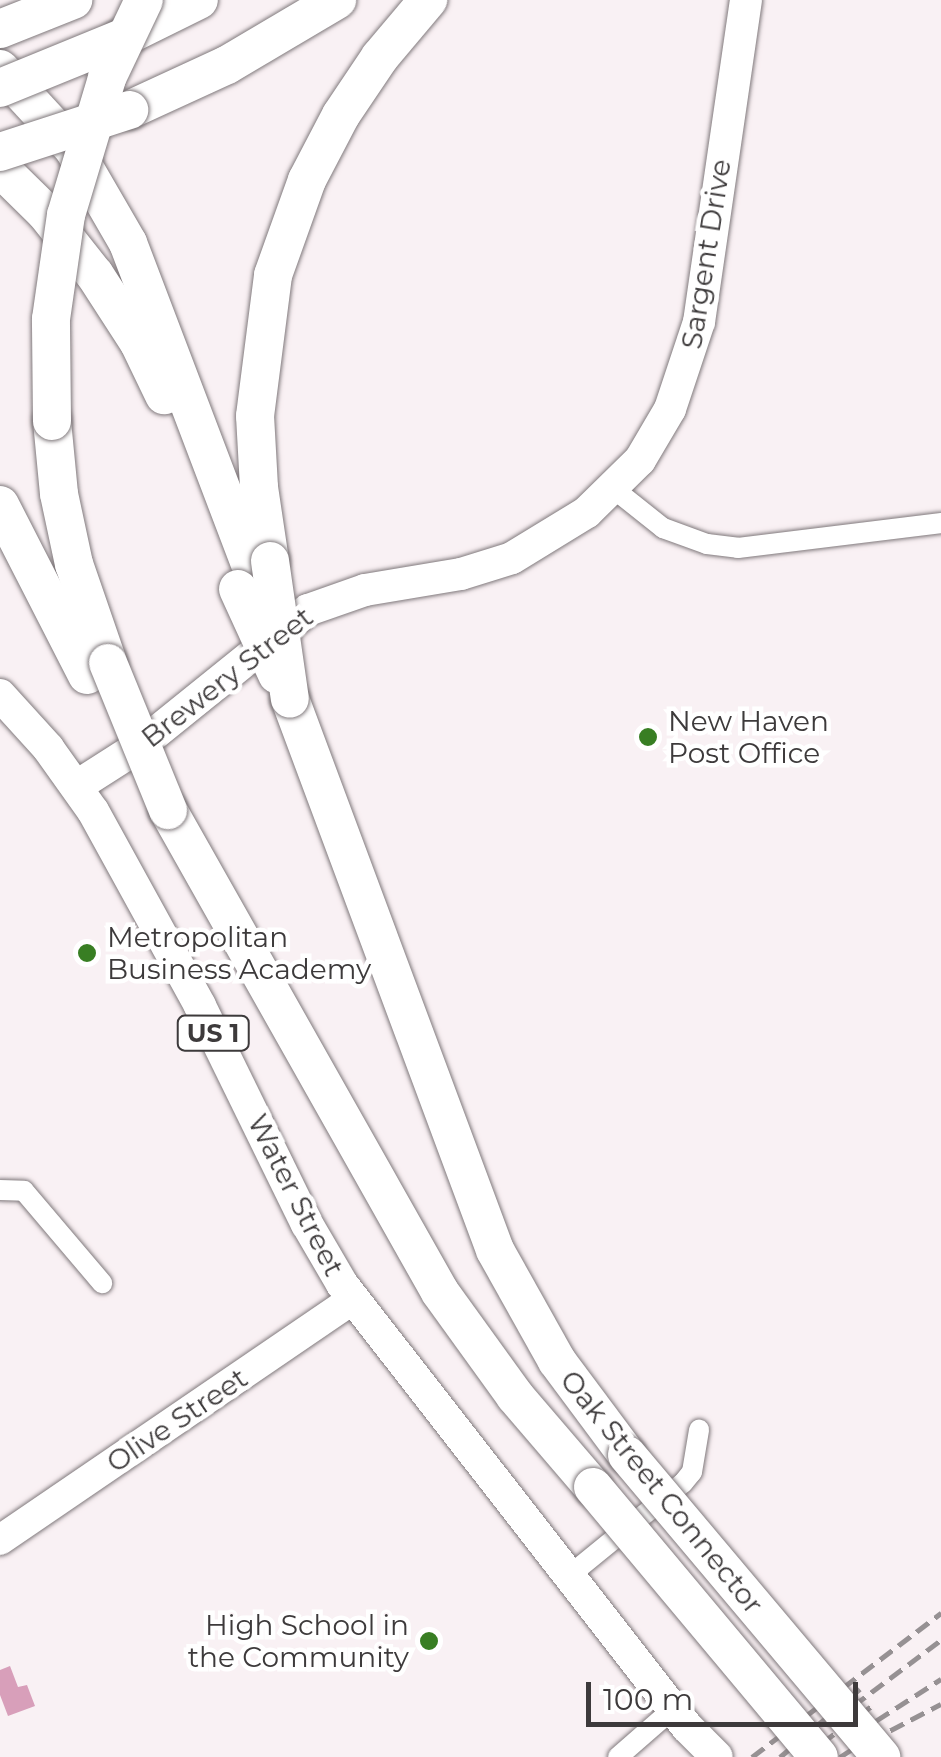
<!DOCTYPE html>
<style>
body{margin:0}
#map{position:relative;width:941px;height:1757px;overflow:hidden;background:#f9f1f4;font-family:Montserrat,sans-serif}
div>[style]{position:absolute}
.water>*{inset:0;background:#d89fba}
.roads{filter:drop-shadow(0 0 2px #80797c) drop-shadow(0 0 2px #80797c)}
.street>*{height:20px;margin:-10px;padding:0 10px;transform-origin:10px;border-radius:10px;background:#fff}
.secondary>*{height:30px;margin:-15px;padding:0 15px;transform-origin:15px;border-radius:15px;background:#fff}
.primary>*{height:32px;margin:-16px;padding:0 16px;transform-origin:16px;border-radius:16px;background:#fff}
.highway>*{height:38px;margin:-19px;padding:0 19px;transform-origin:19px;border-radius:19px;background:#fff}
.rail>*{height:5px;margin-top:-2.5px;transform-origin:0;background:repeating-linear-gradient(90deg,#969193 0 15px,transparent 0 23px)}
.bridges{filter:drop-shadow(0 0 2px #80797c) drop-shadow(0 0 2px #80797c)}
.highway-bridge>*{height:38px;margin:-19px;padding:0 19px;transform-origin:19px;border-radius:19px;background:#fff}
.dots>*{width:28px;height:28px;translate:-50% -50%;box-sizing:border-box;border:5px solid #fff;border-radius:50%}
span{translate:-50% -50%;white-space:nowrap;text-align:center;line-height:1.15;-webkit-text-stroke:9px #fff;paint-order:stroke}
.shield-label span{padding:2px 8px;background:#fff;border:2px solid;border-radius:8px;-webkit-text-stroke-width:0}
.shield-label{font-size:25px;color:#3d3a3b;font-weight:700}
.street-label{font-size:28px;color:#3d3a3b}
.poi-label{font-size:28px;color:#3d3a3b}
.left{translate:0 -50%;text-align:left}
.right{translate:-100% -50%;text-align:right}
.scale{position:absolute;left:586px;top:1682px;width:272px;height:45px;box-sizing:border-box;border:5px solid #3d3a3b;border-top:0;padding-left:12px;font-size:30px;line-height:35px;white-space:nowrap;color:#3d3a3b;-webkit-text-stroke:8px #fff;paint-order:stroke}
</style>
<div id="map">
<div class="water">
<i style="clip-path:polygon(10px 1666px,18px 1687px,27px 1685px,35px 1706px,8px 1716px,0 1695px,0 1670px)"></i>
</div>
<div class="roads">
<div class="street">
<i style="left:614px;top:489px;width:63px;rotate:38.5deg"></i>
<i style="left:663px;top:528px;width:47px;rotate:20deg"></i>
<i style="left:707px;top:544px;width:31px;rotate:7deg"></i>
<i style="left:738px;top:548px;width:205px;rotate:-7deg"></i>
<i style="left:0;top:1190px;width:24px;rotate:2deg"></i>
<i style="left:24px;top:1191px;width:121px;rotate:49.7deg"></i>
<i style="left:570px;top:1575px;width:146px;rotate:-39.2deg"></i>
<i style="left:683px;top:1483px;width:14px;rotate:-51deg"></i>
<i style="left:692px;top:1472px;width:43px;rotate:-80.5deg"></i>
<i style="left:618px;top:1757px;width:74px;rotate:-41.2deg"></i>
</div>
<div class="secondary">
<i style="left:0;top:1540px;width:427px;rotate:-34.3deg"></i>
</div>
<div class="primary">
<i style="left:0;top:695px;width:72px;rotate:47.8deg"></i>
<i style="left:48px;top:748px;width:77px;rotate:54.5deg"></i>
<i style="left:93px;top:811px;width:222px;rotate:61.2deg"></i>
<i style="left:200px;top:1006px;width:243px;rotate:63.9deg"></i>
<i style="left:307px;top:1224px;width:69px;rotate:59.7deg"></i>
<i style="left:342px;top:1284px;width:561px;rotate:52.09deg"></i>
<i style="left:687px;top:1727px;width:42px;rotate:45deg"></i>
<i style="left:77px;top:786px;width:72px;rotate:-32.6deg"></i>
<i style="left:138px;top:747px;width:218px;rotate:-38.9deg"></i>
<i style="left:308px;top:610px;width:60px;rotate:-19.3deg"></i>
<i style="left:365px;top:590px;width:97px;rotate:-9.5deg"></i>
<i style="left:461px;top:574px;width:53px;rotate:-17.4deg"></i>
<i style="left:512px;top:558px;width:88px;rotate:-31.5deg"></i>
<i style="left:587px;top:512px;width:74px;rotate:-44.5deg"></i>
<i style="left:640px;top:460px;width:59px;rotate:-59.5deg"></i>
<i style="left:670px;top:409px;width:92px;rotate:-71.6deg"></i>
<i style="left:699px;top:322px;width:325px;rotate:-81.7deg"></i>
</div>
<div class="highway">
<i style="left:0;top:29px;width:79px;rotate:-21.7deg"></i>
<i style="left:120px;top:39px;width:88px;rotate:-26.3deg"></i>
<i style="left:0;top:69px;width:108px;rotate:47.3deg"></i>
<i style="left:73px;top:148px;width:110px;rotate:59.9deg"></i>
<i style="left:128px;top:243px;width:355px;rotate:69.2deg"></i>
<i style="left:129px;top:110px;width:108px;rotate:-24.7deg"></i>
<i style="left:227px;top:65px;width:128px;rotate:-30.6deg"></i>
<i style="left:0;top:168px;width:63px;rotate:44.4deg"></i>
<i style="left:45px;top:212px;width:80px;rotate:51.6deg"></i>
<i style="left:95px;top:275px;width:81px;rotate:57.1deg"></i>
<i style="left:139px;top:343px;width:58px;rotate:64.3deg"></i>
<i style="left:52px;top:421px;width:73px;rotate:84.5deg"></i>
<i style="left:59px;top:494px;width:72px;rotate:77.9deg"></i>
<i style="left:74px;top:564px;width:105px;rotate:71deg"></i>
<i style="left:0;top:505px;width:191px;rotate:62.9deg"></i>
<i style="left:270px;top:561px;width:75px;rotate:-98.5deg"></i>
<i style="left:259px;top:487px;width:71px;rotate:-93.2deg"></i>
<i style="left:255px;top:416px;width:142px;rotate:-82.7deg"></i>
<i style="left:273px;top:275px;width:101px;rotate:-70.3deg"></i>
<i style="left:307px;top:180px;width:73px;rotate:-62.4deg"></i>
<i style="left:341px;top:115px;width:70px;rotate:-56.1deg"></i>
<i style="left:380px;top:57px;width:75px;rotate:-49.9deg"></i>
<i style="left:290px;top:699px;width:588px;rotate:69.59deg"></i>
<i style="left:495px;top:1250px;width:127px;rotate:60.8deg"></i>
<i style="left:557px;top:1361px;width:117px;rotate:53.3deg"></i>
<i style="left:168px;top:810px;width:553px;rotate:60.56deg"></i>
<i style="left:440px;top:1292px;width:128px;rotate:54.2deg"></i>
<i style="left:515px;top:1396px;width:120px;rotate:49.4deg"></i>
</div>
</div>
<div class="rail">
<i style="left:853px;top:1706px;width:110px;rotate:-36.9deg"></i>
<i style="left:857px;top:1733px;width:100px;rotate:-32.7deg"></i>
<i style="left:870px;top:1741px;width:80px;rotate:-27.5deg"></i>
<i style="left:752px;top:1757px;width:238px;rotate:-37.3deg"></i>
<i style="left:780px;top:1757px;width:105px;rotate:-40.4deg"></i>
<i style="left:803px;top:1757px;width:87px;rotate:-36.6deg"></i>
<i style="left:840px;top:1757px;width:45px;rotate:-33.3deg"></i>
</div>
<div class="bridges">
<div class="highway-bridge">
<i style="left:0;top:88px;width:130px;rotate:-22.2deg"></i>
<i style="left:0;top:152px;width:136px;rotate:-18deg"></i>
<i style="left:52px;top:421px;width:102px;rotate:-90.6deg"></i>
<i style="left:51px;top:319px;width:105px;rotate:-81.8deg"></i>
<i style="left:66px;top:215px;width:143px;rotate:-73.3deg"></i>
<i style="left:107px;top:78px;width:86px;rotate:-64.6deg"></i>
<i style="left:270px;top:561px;width:139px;rotate:81.8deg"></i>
<i style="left:238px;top:589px;width:94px;rotate:65.4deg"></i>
<i style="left:108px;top:663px;width:159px;rotate:67.8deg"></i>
<i style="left:627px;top:1455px;width:395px;rotate:49.9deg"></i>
<i style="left:593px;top:1487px;width:352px;rotate:50.1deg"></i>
</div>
</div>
<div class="dots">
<i style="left:648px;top:737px;background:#387e23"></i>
<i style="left:87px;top:953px;background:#387e23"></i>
<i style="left:429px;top:1641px;background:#387e23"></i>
</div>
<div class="shield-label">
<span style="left:213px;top:1033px">US 1</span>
</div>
<div class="street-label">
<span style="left:706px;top:254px;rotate:-81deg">Sargent Drive</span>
<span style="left:227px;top:677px;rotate:-38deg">Brewery Street</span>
<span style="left:296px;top:1195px;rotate:63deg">Water Street</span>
<span style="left:177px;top:1420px;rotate:-34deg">Olive Street</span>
<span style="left:662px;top:1492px;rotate:51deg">Oak Street Connector</span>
</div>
<div class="poi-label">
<span class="left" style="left:668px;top:737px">New Haven<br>Post Office</span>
<span class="left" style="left:107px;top:953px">Metropolitan<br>Business Academy</span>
<span class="right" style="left:409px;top:1641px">High School in<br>the Community</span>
</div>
<div class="scale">100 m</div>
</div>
